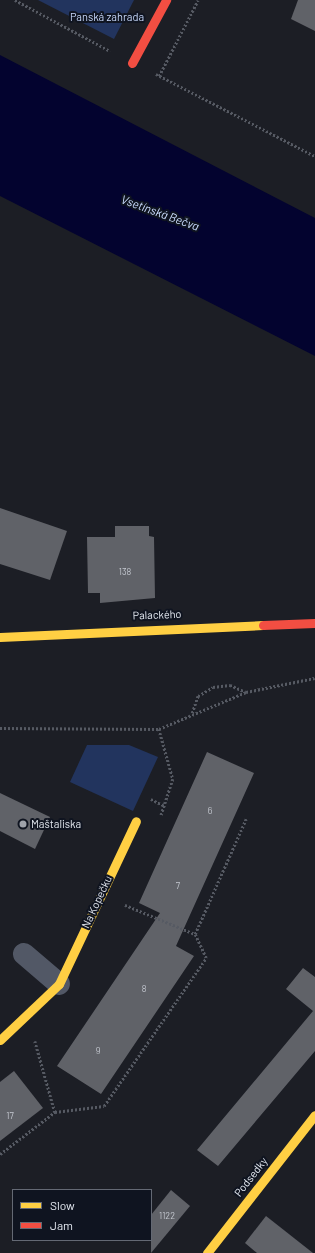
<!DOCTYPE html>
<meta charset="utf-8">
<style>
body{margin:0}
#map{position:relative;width:315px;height:1253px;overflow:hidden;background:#1c1e25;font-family:Barlow,sans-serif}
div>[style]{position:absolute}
.green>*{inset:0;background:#22345e}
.water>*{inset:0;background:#03032f}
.building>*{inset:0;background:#606268}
.path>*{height:2.5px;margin-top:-1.25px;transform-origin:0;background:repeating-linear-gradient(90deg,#565a63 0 2px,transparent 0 4px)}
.street>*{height:22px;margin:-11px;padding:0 11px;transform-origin:11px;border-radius:11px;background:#525866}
.slow>*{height:9px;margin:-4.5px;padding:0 4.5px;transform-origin:4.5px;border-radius:4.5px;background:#ffcf43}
.jam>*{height:9px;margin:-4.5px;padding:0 4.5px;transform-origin:4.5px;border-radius:4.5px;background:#f24e42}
.dots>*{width:11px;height:11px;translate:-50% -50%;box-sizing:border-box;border:2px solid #0f1420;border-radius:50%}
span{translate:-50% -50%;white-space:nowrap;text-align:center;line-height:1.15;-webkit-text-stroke:4px #0f1420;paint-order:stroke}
.number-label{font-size:9px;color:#c3c7cf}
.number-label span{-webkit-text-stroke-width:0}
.park-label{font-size:11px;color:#c7d7f9}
.street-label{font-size:11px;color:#e4e9f1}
.poi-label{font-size:11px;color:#e4e9f1}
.left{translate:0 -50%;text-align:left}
.water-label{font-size:12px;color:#cdf;font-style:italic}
.legend{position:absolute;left:12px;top:1189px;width:140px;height:52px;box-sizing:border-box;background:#0f1420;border:1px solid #646974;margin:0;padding:5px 7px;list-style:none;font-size:12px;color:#e4e9f1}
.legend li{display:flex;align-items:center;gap:8px;height:20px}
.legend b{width:20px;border:1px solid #646974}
</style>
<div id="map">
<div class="green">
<i style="clip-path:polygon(38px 0,134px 0,114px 39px)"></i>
<i style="clip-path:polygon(87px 745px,129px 745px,158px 757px,133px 811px,70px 782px)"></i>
</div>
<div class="water">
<i style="clip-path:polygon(0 55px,315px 218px,315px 356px,0 196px)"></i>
</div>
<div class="building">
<i style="clip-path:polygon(298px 0,315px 0,315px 31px,291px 19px)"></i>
<i style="clip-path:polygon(0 508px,67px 531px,50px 580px,0 564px)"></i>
<i style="clip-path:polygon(115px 526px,149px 526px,149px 536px,154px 537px,155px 598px,100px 603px,100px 593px,88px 593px,87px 537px,115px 537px)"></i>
<i style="clip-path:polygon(207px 752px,254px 773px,176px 946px,194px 956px,101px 1094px,57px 1066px,160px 913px,139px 903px)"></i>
<i style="clip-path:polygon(0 793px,50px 817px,35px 849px,0 831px)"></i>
<i style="clip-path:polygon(303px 968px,315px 977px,315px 1051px,218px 1166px,197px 1150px,313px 1011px,286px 989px)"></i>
<i style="clip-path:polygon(14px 1071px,43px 1108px,0 1141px,0 1082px)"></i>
<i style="clip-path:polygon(171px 1190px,190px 1206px,151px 1253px,151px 1215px)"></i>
<i style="clip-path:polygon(266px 1216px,313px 1253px,257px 1253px,245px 1243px)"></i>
</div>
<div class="path">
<i style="left:15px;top:0;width:108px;rotate:28.2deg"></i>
<i style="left:156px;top:74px;width:179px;rotate:27.3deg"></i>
<i style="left:159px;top:76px;width:85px;rotate:-62.8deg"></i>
<i style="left:192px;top:713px;width:18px;rotate:-71deg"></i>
<i style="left:198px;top:696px;width:17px;rotate:-31deg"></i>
<i style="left:213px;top:687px;width:17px;rotate:-7deg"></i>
<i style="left:230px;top:685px;width:17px;rotate:24deg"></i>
<i style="left:0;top:728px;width:159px;rotate:0.4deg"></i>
<i style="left:159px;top:729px;width:95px;rotate:-23deg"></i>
<i style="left:246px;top:692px;width:70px;rotate:-11.5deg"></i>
<i style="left:159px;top:729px;width:52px;rotate:74.4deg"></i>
<i style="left:173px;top:779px;width:38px;rotate:108deg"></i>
<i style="left:151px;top:799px;width:16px;rotate:27deg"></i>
<i style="left:125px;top:905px;width:76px;rotate:22.5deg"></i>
<i style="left:35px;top:1041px;width:74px;rotate:74.3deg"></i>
<i style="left:0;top:1154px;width:69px;rotate:-37.4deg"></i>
<i style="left:55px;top:1112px;width:49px;rotate:-7deg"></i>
<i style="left:104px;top:1106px;width:180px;rotate:-55.4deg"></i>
<i style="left:206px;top:958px;width:26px;rotate:-115deg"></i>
<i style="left:195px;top:934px;width:126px;rotate:-66.1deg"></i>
</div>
<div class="street">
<i style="left:24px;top:954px;width:46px;rotate:40.6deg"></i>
</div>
<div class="slow">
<i style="left:0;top:637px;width:263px;rotate:-2.6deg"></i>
<i style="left:0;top:1040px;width:81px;rotate:-43.5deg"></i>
<i style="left:59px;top:984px;width:180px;rotate:-64.7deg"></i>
<i style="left:207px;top:1253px;width:175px;rotate:-52deg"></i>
</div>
<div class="jam">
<i style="left:132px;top:63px;width:72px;rotate:-61.6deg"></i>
<i style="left:263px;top:625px;width:52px;rotate:-2.2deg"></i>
</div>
<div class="dots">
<i style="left:23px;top:824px;background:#9ea2aa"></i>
</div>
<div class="number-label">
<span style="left:125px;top:572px">138</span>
<span style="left:210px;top:811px">6</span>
<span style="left:178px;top:886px">7</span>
<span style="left:144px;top:989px">8</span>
<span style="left:98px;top:1051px">9</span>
<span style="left:10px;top:1116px">17</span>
<span style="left:167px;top:1216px">1122</span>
</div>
<div class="park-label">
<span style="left:107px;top:17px">Panská zahrada</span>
</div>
<div class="street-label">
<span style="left:157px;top:615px;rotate:-2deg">Palackého</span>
<span style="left:97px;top:902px;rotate:-65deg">Na Kopečku</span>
<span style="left:251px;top:1177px;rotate:-52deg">Podsedky</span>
</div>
<div class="poi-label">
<span class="left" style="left:31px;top:824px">Maštaliska</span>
</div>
<div class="water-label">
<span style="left:160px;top:213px;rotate:20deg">Vsetínská Bečva</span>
</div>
<ul class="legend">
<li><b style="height:5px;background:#ffcf43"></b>Slow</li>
<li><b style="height:5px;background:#f24e42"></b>Jam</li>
</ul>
</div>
